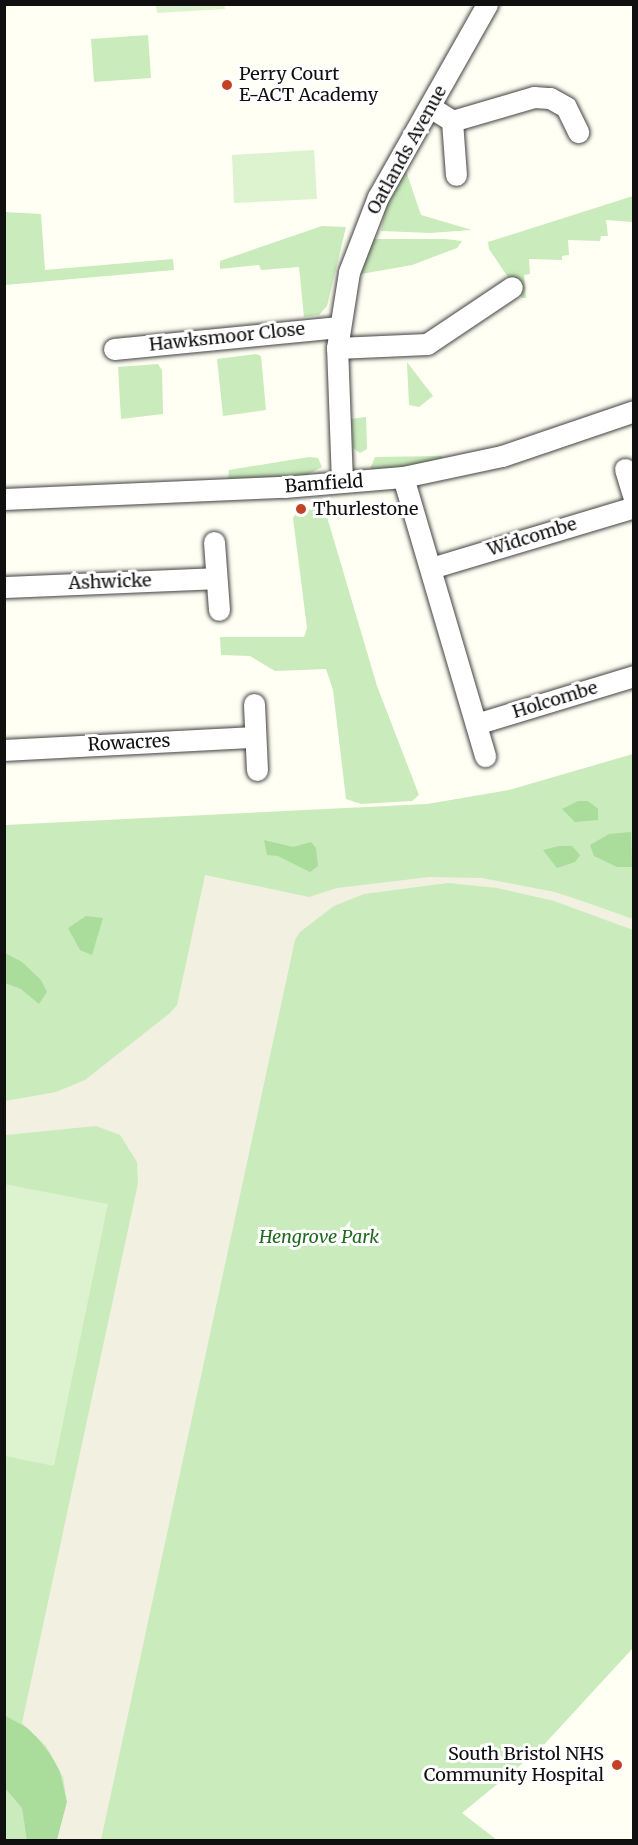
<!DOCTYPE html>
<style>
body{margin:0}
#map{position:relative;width:638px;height:1845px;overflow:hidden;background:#fffff4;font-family:Merriweather,serif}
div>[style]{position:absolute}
.green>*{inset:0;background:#caebbc}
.forest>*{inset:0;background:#aadc9b}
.pitch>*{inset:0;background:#ddf2ce}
.plaza>*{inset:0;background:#f1f0e1}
.roads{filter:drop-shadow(0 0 2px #434343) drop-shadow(0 0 2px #434343)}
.minor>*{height:21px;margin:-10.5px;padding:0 10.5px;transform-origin:10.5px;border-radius:10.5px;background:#fff}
.dots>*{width:16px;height:16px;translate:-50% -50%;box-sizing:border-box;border:3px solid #fff;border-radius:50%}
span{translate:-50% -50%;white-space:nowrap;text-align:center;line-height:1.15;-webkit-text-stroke:6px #fff;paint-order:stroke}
.poi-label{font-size:18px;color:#101010}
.left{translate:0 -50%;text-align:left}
.right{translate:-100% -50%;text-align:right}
.street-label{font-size:18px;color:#101010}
.park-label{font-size:18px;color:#1f6a20;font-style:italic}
.frame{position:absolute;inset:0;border:6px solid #101010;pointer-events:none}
</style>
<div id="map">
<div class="green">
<i style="clip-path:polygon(148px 35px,151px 78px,94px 82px,91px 39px)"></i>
<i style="clip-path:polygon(406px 171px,421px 215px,472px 230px,430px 233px,381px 231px,385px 209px)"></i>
<i style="clip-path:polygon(633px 196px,633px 222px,606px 220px,608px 236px,601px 236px,600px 241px,568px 240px,569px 255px,562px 256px,562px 260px,529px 259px,530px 274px,524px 275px,526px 298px,522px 298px,489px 249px,488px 242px)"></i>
<i style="clip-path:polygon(5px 212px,41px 214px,45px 270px,173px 259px,174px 270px,5px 285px)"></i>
<i style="clip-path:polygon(322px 226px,346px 227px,327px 306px,319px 315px,304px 317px,299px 267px,261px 270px,259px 265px,220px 269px,220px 261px)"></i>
<i style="clip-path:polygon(372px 239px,445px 239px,462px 241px,457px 248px,412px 265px,361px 274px)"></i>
<i style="clip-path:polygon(256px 354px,261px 356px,266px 410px,223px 416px,217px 359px)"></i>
<i style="clip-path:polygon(407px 362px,433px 396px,419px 407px,409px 405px)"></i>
<i style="clip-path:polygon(158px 364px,162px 370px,163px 414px,121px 419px,118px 367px)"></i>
<i style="clip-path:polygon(366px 417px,367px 449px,360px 453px,353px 448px,351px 419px)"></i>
<i style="clip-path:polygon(441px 456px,445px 458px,407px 468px,370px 469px,375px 457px)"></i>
<i style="clip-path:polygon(309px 457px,318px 458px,322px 467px,307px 475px,228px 479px,229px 470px)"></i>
<i style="clip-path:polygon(318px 508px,325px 510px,377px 686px,419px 795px,412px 801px,361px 804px,346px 799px,333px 690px,326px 669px,275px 671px,250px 656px,221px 655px,220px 637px,304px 637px,307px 628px,293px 518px,297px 512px)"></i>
<i style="clip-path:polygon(633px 754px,633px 1648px,540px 1749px,462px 1813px,497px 1840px,5px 1840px,5px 825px,427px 804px,509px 790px)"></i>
</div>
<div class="forest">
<i style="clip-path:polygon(578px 801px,588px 801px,598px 809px,598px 820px,575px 822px,562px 809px)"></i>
<i style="clip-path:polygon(631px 832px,632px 867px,617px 867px,594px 856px,590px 845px,609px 834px)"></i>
<i style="clip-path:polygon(264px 840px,293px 847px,311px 842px,316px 848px,318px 866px,310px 872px,278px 856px,267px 855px)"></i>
<i style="clip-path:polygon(559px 846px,572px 846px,580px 855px,575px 862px,557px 868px,543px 850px)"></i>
<i style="clip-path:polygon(86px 916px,103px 918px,92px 955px,80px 950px,68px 928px)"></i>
<i style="clip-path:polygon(5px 953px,22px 962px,41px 980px,47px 992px,39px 1004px,21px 989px,5px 983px)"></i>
<i style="clip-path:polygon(4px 1715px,31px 1730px,58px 1764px,67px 1802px,57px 1840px,27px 1840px,22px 1808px,5px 1788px)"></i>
</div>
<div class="pitch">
<i style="clip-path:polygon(156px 5px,224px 5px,225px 9px,157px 13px)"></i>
<i style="clip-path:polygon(314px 150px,317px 199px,234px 203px,232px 155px)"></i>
<i style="clip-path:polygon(4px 1184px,108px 1204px,54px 1466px,5px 1456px)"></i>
</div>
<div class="plaza">
<i style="clip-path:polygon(205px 875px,309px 897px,337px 888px,429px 877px,482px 878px,555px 892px,588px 903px,633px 919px,633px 930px,554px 901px,497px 888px,448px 883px,364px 894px,334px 906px,300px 932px,295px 940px,101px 1840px,57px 1840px,67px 1802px,63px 1777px,46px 1746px,22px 1723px,138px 1183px,137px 1162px,120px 1135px,96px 1126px,5px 1135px,5px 1101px,56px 1092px,85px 1080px,170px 1013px,177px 1005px)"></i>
</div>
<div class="roads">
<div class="minor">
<i style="left:430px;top:107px;width:26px;rotate:32deg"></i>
<i style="left:452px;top:121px;width:85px;rotate:-16.3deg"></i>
<i style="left:534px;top:97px;width:16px;rotate:4deg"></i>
<i style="left:550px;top:98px;width:18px;rotate:29deg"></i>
<i style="left:566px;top:107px;width:28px;rotate:64deg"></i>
<i style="left:452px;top:121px;width:54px;rotate:85.8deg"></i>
<i style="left:337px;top:348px;width:90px;rotate:-2.5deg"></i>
<i style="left:427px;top:344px;width:102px;rotate:-33.8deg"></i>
<i style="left:114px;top:349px;width:226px;rotate:-5.6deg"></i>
<i style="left:625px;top:469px;width:31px;rotate:73deg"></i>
<i style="left:403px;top:477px;width:291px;rotate:73.6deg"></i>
<i style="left:342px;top:482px;width:134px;rotate:-92.1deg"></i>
<i style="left:337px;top:348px;width:77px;rotate:-81deg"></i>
<i style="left:349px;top:272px;width:80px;rotate:-68.9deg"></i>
<i style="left:378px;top:197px;width:222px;rotate:-60.5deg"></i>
<i style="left:4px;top:499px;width:280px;rotate:-2.5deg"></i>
<i style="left:284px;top:487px;width:119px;rotate:-4.8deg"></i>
<i style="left:403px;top:477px;width:101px;rotate:-12deg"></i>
<i style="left:502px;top:456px;width:139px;rotate:-18.8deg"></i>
<i style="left:214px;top:542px;width:68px;rotate:85.8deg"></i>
<i style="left:431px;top:568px;width:212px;rotate:-16.7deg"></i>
<i style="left:4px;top:587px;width:211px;rotate:-2.4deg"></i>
<i style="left:254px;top:704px;width:66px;rotate:87.4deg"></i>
<i style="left:476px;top:724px;width:165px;rotate:-16.9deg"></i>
<i style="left:4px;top:750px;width:250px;rotate:-3deg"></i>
</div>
</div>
<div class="dots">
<i style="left:227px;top:85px;background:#c34226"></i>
<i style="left:301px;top:509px;background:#c34226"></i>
<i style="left:617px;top:1765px;background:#c34226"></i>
</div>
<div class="poi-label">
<span class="left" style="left:239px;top:85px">Perry Court<br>E-ACT Academy</span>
<span class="left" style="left:313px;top:509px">Thurlestone</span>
<span class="right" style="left:604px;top:1765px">South Bristol NHS<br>Community Hospital</span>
</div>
<div class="street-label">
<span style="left:407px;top:150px;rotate:-61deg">Oatlands Avenue</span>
<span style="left:227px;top:337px;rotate:-6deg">Hawksmoor Close</span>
<span style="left:324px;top:484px;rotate:-4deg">Bamfield</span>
<span style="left:532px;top:537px;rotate:-17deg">Widcombe</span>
<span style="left:110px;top:582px;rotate:-2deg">Ashwicke</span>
<span style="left:555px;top:700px;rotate:-17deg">Holcombe</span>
<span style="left:129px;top:743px;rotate:-3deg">Rowacres</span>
</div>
<div class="park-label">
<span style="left:319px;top:1237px">Hengrove Park</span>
</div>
<div class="frame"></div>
</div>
